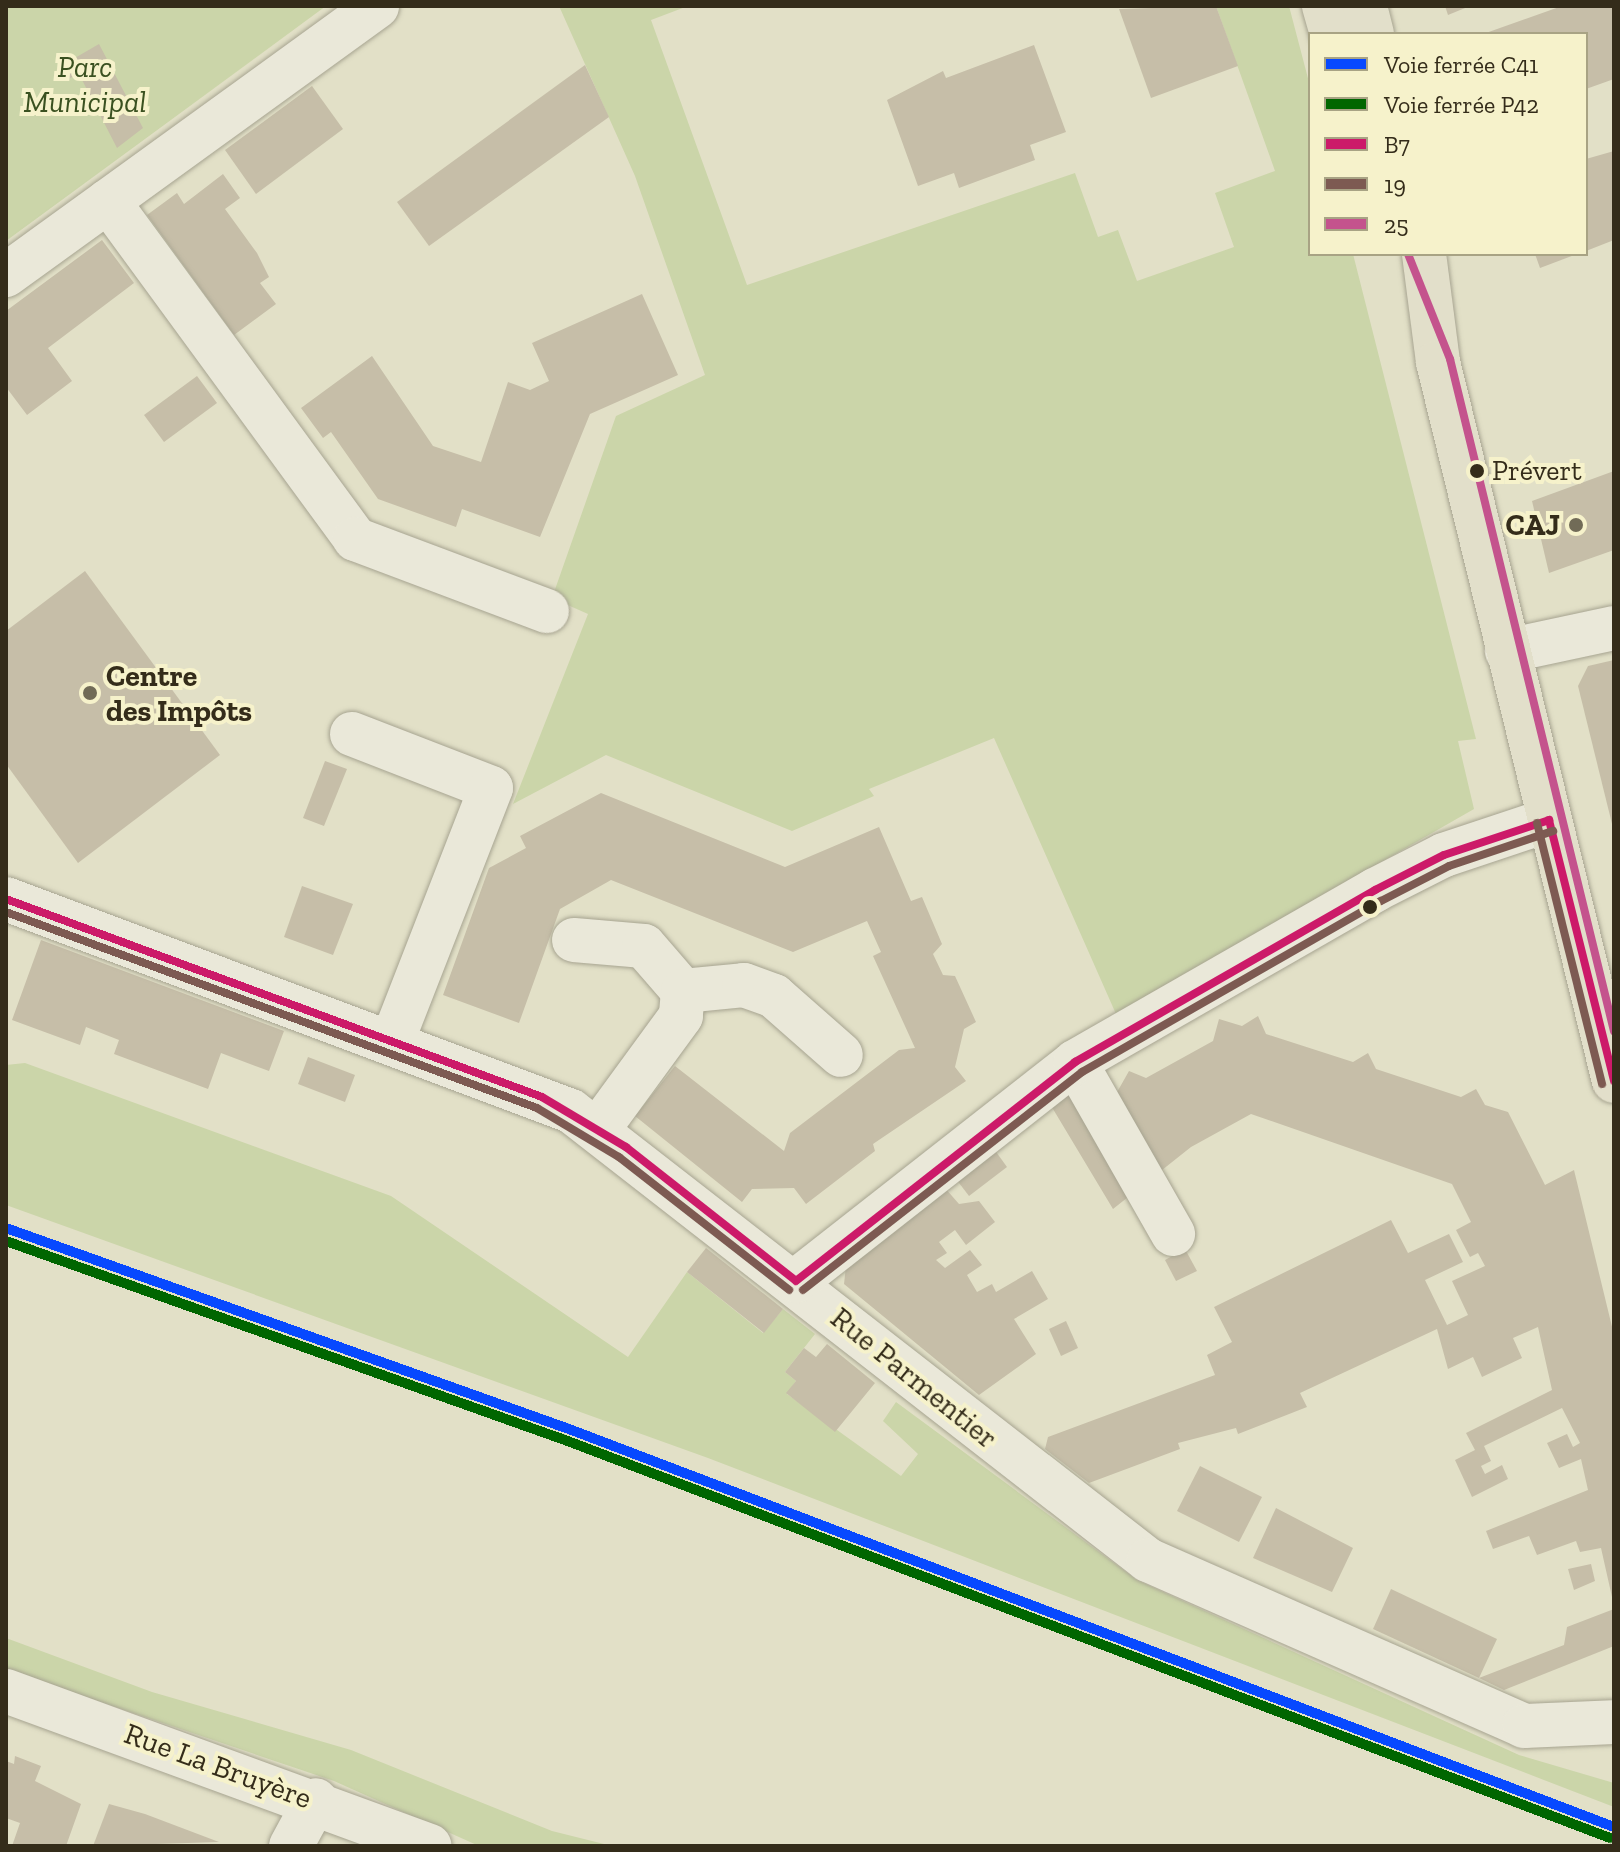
<!DOCTYPE html>
<meta charset="utf-8">
<style>
body{margin:0}
#map{position:relative;width:1620px;height:1852px;overflow:hidden;background:#e2e0c7;font-family:"Zilla Slab",serif}
div>[style]{position:absolute}
.green>*{inset:0;background:#cbd5a9}
.building>*{inset:0;background:#c6bea8}
.roads{filter:drop-shadow(0 0 2px #a7a491) drop-shadow(0 0 2px #a7a491)}
.minor>*{height:44px;margin:-22px;padding:0 22px;transform-origin:22px;border-radius:22px;background:#eae8d9}
.major>*{height:44px;margin:-22px;padding:0 22px;transform-origin:22px;border-radius:22px;background:#e2dfca}
.bus-1>*{height:8px;margin:-4px;padding:0 4px;transform-origin:4px;border-radius:4px;background:#cc1a69}
.bus-2>*{height:8px;margin:-4px;padding:0 4px;transform-origin:4px;border-radius:4px;background:#7d5a52}
.bus-3>*{height:8px;margin:-4px;padding:0 4px;transform-origin:4px;border-radius:4px;background:#c4538d}
.rail-1>*{height:10px;margin:-5px;padding:0 5px;transform-origin:5px;border-radius:5px;background:#0749ff}
.rail-2>*{height:10px;margin:-5px;padding:0 5px;transform-origin:5px;border-radius:5px;background:#060}
.dots>*{width:22px;height:22px;translate:-50% -50%;box-sizing:border-box;border:4px solid #f6f2cb;border-radius:50%}
span{translate:-50% -50%;white-space:nowrap;text-align:center;line-height:1.15;-webkit-text-stroke:8px #f6f2cb;paint-order:stroke}
.bus-label{font-size:28px;color:#342c1a}
.left{translate:0 -50%;text-align:left}
.park-label{font-size:30px;color:#3a5120;font-style:italic}
.poi-label{font-size:30px;color:#342c1a;font-weight:700}
.right{translate:-100% -50%;text-align:right}
.street-label{font-size:30px;color:#342c1a}
.frame{position:absolute;inset:0;border:8px solid #342c1a;pointer-events:none}
.legend{position:absolute;left:1308px;top:32px;width:280px;height:224px;box-sizing:border-box;background:#f6f2cb;border:2px solid #a8a384;margin:0;padding:10px 14px;list-style:none;font-size:24px;color:#342c1a}
.legend li{display:flex;align-items:center;gap:16px;height:40px}
.legend b{width:40px;border:2px solid #a8a384}
</style>
<div id="map">
<div class="green">
<i style="clip-path:polygon(6px 6px,326px 6px,6px 241px)"></i>
<i style="clip-path:polygon(559px 6px,688px 6px,651px 20px,747px 285px,1075px 173px,1098px 237px,1118px 230px,1137px 281px,1234px 247px,1215px 193px,1275px 171px,1216px 6px,1289px 6px,1310px 86px,1310px 254px,1353px 254px,1476px 739px,1458px 741px,1474px 809px,1116px 1014px,994px 738px,869px 789px,874px 796px,792px 831px,606px 755px,513px 804px,588px 614px,552px 598px,616px 416px,705px 375px,635px 176px)"></i>
<i style="clip-path:polygon(25px 1063px,391px 1196px,628px 1357px,687px 1272px,763px 1333px,783px 1309px,815px 1334px,785px 1372px,796px 1381px,787px 1394px,901px 1476px,918px 1454px,883px 1421px,896px 1402px,1137px 1580px,1519px 1755px,1614px 1783px,1614px 1807px,708px 1458px,6px 1205px,6px 1065px)"></i>
<i style="clip-path:polygon(6px 1638px,152px 1692px,351px 1750px,552px 1831px,612px 1846px,479px 1846px,334px 1781px,6px 1670px)"></i>
</div>
<div class="building">
<i style="clip-path:polygon(1216px 6px,1238px 66px,1151px 98px,1119px 9px)"></i>
<i style="clip-path:polygon(1445px 6px,1470px 6px,1448px 15px)"></i>
<i style="clip-path:polygon(1562px 6px,1614px 6px,1614px 79px,1586px 89px,1586px 34px,1483px 34px)"></i>
<i style="clip-path:polygon(99px 44px,143px 128px,117px 148px,79px 74px,68px 79px,61px 66px)"></i>
<i style="clip-path:polygon(1034px 45px,1066px 132px,1030px 145px,1035px 160px,959px 188px,954px 173px,918px 186px,887px 100px,943px 71px,946px 78px)"></i>
<i style="clip-path:polygon(585px 65px,609px 117px,429px 246px,397px 202px)"></i>
<i style="clip-path:polygon(312px 86px,343px 129px,256px 194px,225px 150px)"></i>
<i style="clip-path:polygon(1614px 151px,1614px 240px,1586px 251px,1586px 159px)"></i>
<i style="clip-path:polygon(223px 174px,240px 198px,225px 209px,257px 253px,269px 277px,260px 283px,276px 304px,234px 335px,147px 215px,177px 193px,184px 204px)"></i>
<i style="clip-path:polygon(102px 240px,134px 283px,48px 348px,72px 381px,27px 415px,6px 387px,6px 311px)"></i>
<i style="clip-path:polygon(1535px 254px,1577px 254px,1540px 268px)"></i>
<i style="clip-path:polygon(642px 294px,678px 375px,590px 414px,540px 537px,462px 509px,456px 527px,378px 499px,331px 432px,323px 438px,301px 408px,372px 356px,433px 446px,481px 462px,508px 382px,530px 390px,549px 381px,532px 343px)"></i>
<i style="clip-path:polygon(197px 376px,217px 403px,164px 442px,144px 415px)"></i>
<i style="clip-path:polygon(1614px 471px,1614px 550px,1549px 573px,1532px 501px)"></i>
<i style="clip-path:polygon(85px 571px,220px 755px,78px 863px,6px 764px,6px 631px)"></i>
<i style="clip-path:polygon(1614px 660px,1614px 828px,1613px 828px,1578px 686px,1588px 666px)"></i>
<i style="clip-path:polygon(325px 761px,347px 769px,324px 826px,303px 818px)"></i>
<i style="clip-path:polygon(601px 793px,785px 867px,879px 827px,911px 901px,922px 897px,942px 944px,933px 954px,943px 975px,955px 976px,976px 1022px,964px 1029px,955px 1067px,966px 1081px,873px 1144px,875px 1151px,806px 1204px,794px 1188px,752px 1189px,742px 1202px,635px 1116px,675px 1066px,784px 1151px,790px 1133px,899px 1050px,915px 1048px,873px 956px,881px 952px,867px 921px,793px 952px,611px 880px,560px 909px,519px 1023px,443px 995px,489px 868px,526px 848px,520px 836px)"></i>
<i style="clip-path:polygon(302px 886px,353px 904px,333px 955px,284px 937px)"></i>
<i style="clip-path:polygon(41px 940px,284px 1031px,269px 1071px,221px 1053px,208px 1089px,114px 1054px,119px 1040px,86px 1027px,80px 1045px,12px 1020px)"></i>
<i style="clip-path:polygon(1258px 1016px,1266px 1034px,1353px 1062px,1368px 1053px,1376px 1069px,1461px 1097px,1476px 1089px,1485px 1105px,1508px 1112px,1545px 1185px,1574px 1170px,1614px 1335px,1614px 1606px,1601px 1548px,1580px 1552px,1576px 1541px,1537px 1555px,1529px 1536px,1493px 1549px,1486px 1531px,1588px 1490px,1581px 1459px,1559px 1468px,1547px 1443px,1567px 1434px,1573px 1447px,1580px 1443px,1562px 1408px,1484px 1446px,1491px 1461px,1481px 1466px,1485px 1474px,1502px 1465px,1508px 1479px,1472px 1497px,1455px 1460px,1475px 1450px,1466px 1433px,1552px 1390px,1538px 1327px,1513px 1338px,1522px 1358px,1482px 1377px,1473px 1357px,1448px 1369px,1437px 1329px,1300px 1393px,1307px 1407px,1238px 1434px,1236px 1428px,1178px 1443px,1180px 1449px,1089px 1483px,1045px 1449px,1048px 1437px,1215px 1375px,1207px 1355px,1232px 1342px,1214px 1307px,1391px 1220px,1408px 1253px,1449px 1234px,1463px 1262px,1425px 1280px,1447px 1325px,1468px 1315px,1452px 1281px,1485px 1266px,1478px 1253px,1470px 1257px,1456px 1230px,1471px 1222px,1452px 1184px,1251px 1114px,1191px 1147px,1113px 1209px,1050px 1104px,1069px 1089px,1116px 1094px,1129px 1071px,1146px 1078px,1213px 1041px,1219px 1019px,1242px 1026px)"></i>
<i style="clip-path:polygon(308px 1057px,355px 1075px,345px 1102px,298px 1084px)"></i>
<i style="clip-path:polygon(994px 1149px,1007px 1167px,969px 1196px,956px 1179px)"></i>
<i style="clip-path:polygon(945px 1188px,959px 1204px,979px 1201px,995px 1222px,966px 1245px,955px 1230px,939px 1242px,947px 1253px,936px 1260px,945px 1268px,970px 1250px,982px 1265px,967px 1275px,977px 1292px,992px 1284px,996px 1292px,1032px 1271px,1048px 1299px,1014px 1319px,1036px 1354px,979px 1395px,844px 1284px,846px 1266px)"></i>
<i style="clip-path:polygon(706px 1248px,783px 1309px,764px 1333px,687px 1272px)"></i>
<i style="clip-path:polygon(1185px 1249px,1197px 1271px,1176px 1281px,1165px 1260px)"></i>
<i style="clip-path:polygon(1066px 1321px,1078px 1348px,1061px 1356px,1049px 1329px)"></i>
<i style="clip-path:polygon(827px 1344px,875px 1383px,835px 1432px,786px 1393px,796px 1381px,785px 1372px,804px 1348px,816px 1357px)"></i>
<i style="clip-path:polygon(1200px 1466px,1262px 1497px,1239px 1542px,1177px 1511px)"></i>
<i style="clip-path:polygon(1276px 1508px,1353px 1548px,1332px 1592px,1253px 1558px)"></i>
<i style="clip-path:polygon(1591px 1564px,1595px 1581px,1574px 1590px,1568px 1569px)"></i>
<i style="clip-path:polygon(1391px 1589px,1497px 1639px,1479px 1678px,1373px 1629px)"></i>
<i style="clip-path:polygon(1614px 1609px,1614px 1646px,1504px 1690px,1479px 1678px,1564px 1645px,1567px 1627px)"></i>
<i style="clip-path:polygon(15px 1756px,41px 1766px,35px 1781px,81px 1804px,66px 1846px,12px 1846px,20px 1823px,6px 1818px,6px 1761px,14px 1764px)"></i>
<i style="clip-path:polygon(109px 1804px,145px 1814px,219px 1842px,93px 1846px)"></i>
</div>
<div class="roads">
<div class="minor">
<i style="left:108px;top:201px;width:419px;rotate:53.8deg"></i>
<i style="left:355px;top:539px;width:205px;rotate:20.6deg"></i>
<i style="left:6px;top:275px;width:458px;rotate:-35.9deg"></i>
<i style="left:1507px;top:651px;width:109px;rotate:-12.1deg"></i>
<i style="left:352px;top:734px;width:149px;rotate:21.2deg"></i>
<i style="left:491px;top:788px;width:273px;rotate:111.3deg"></i>
<i style="left:6px;top:899px;width:603px;rotate:20.57deg"></i>
<i style="left:571px;top:1111px;width:731px;rotate:37.89deg"></i>
<i style="left:1148px;top:1560px;width:411px;rotate:23.8deg"></i>
<i style="left:1524px;top:1726px;width:90px;rotate:-2.5deg"></i>
<i style="left:574px;top:940px;width:70px;rotate:4.9deg"></i>
<i style="left:644px;top:946px;width:60px;rotate:49.1deg"></i>
<i style="left:683px;top:991px;width:25px;rotate:95deg"></i>
<i style="left:681px;top:1016px;width:139px;rotate:126.2deg"></i>
<i style="left:683px;top:991px;width:61px;rotate:-5.6deg"></i>
<i style="left:744px;top:985px;width:32px;rotate:20deg"></i>
<i style="left:774px;top:996px;width:89px;rotate:41.4deg"></i>
<i style="left:1075px;top:1062px;width:198px;rotate:60.3deg"></i>
<i style="left:796px;top:1281px;width:355px;rotate:-38.1deg"></i>
<i style="left:1075px;top:1062px;width:346px;rotate:-29.8deg"></i>
<i style="left:1375px;top:890px;width:77px;rotate:-26.9deg"></i>
<i style="left:1444px;top:855px;width:111px;rotate:-18.4deg"></i>
<i style="left:6px;top:1691px;width:451px;rotate:20.1deg"></i>
<i style="left:291px;top:1846px;width:52px;rotate:-61.5deg"></i>
</div>
<div class="major">
<i style="left:1324px;top:6px;width:29px;rotate:74deg"></i>
<i style="left:1365px;top:6px;width:29px;rotate:76deg"></i>
<i style="left:1424px;top:254px;width:109px;rotate:82.6deg"></i>
<i style="left:1438px;top:362px;width:740px;rotate:76.25deg"></i>
</div>
</div>
<div class="bus-1">
<i style="left:1549px;top:820px;width:269px;rotate:76deg"></i>
<i style="left:6px;top:899px;width:571px;rotate:20.27deg"></i>
<i style="left:542px;top:1097px;width:98px;rotate:30.8deg"></i>
<i style="left:626px;top:1147px;width:216px;rotate:38.2deg"></i>
<i style="left:796px;top:1281px;width:355px;rotate:-38.1deg"></i>
<i style="left:1075px;top:1062px;width:346px;rotate:-29.8deg"></i>
<i style="left:1375px;top:890px;width:77px;rotate:-26.9deg"></i>
<i style="left:1444px;top:855px;width:111px;rotate:-18.4deg"></i>
</div>
<div class="bus-2">
<i style="left:1537px;top:823px;width:269px;rotate:76deg"></i>
<i style="left:6px;top:912px;width:566px;rotate:20.26deg"></i>
<i style="left:537px;top:1108px;width:96px;rotate:30.9deg"></i>
<i style="left:619px;top:1157px;width:216px;rotate:38deg"></i>
<i style="left:803px;top:1290px;width:354px;rotate:-38deg"></i>
<i style="left:1082px;top:1072px;width:344px;rotate:-29.8deg"></i>
<i style="left:1381px;top:901px;width:76px;rotate:-27.2deg"></i>
<i style="left:1449px;top:866px;width:110px;rotate:-18.6deg"></i>
</div>
<div class="bus-3">
<i style="left:1408px;top:254px;width:113px;rotate:68.2deg"></i>
<i style="left:1450px;top:359px;width:692px;rotate:76.29deg"></i>
</div>
<div class="rail-1">
<i style="left:6px;top:1228px;width:598px;rotate:19.65deg"></i>
<i style="left:569px;top:1429px;width:1118px;rotate:20.85deg"></i>
</div>
<div class="rail-2">
<i style="left:6px;top:1241px;width:593px;rotate:19.6deg"></i>
<i style="left:565px;top:1440px;width:1118px;rotate:20.85deg"></i>
</div>
<div class="dots">
<i style="left:1477px;top:471px;background:#342c1a"></i>
<i style="left:1576px;top:525px;background:#716b57"></i>
<i style="left:90px;top:693px;background:#716b57"></i>
<i style="left:1370px;top:907px;background:#342c1a"></i>
</div>
<div class="bus-label">
<span class="left" style="left:1492px;top:471px">Prévert</span>
</div>
<div class="park-label">
<span style="left:85px;top:84px">Parc<br>Municipal</span>
</div>
<div class="poi-label">
<span class="right" style="left:1560px;top:525px">CAJ</span>
<span class="left" style="left:106px;top:693px">Centre<br>des Impôts</span>
</div>
<div class="street-label">
<span style="left:914px;top:1378px;rotate:39deg">Rue Parmentier</span>
<span style="left:218px;top:1766px;rotate:20deg">Rue La Bruyère</span>
</div>
<div class="frame"></div>
<ul class="legend">
<li><b style="height:10px;background:#0749ff"></b>Voie ferrée C41</li>
<li><b style="height:10px;background:#060"></b>Voie ferrée P42</li>
<li><b style="height:10px;background:#cc1a69"></b>B7</li>
<li><b style="height:10px;background:#7d5a52"></b>19</li>
<li><b style="height:10px;background:#c4538d"></b>25</li>
</ul>
</div>
